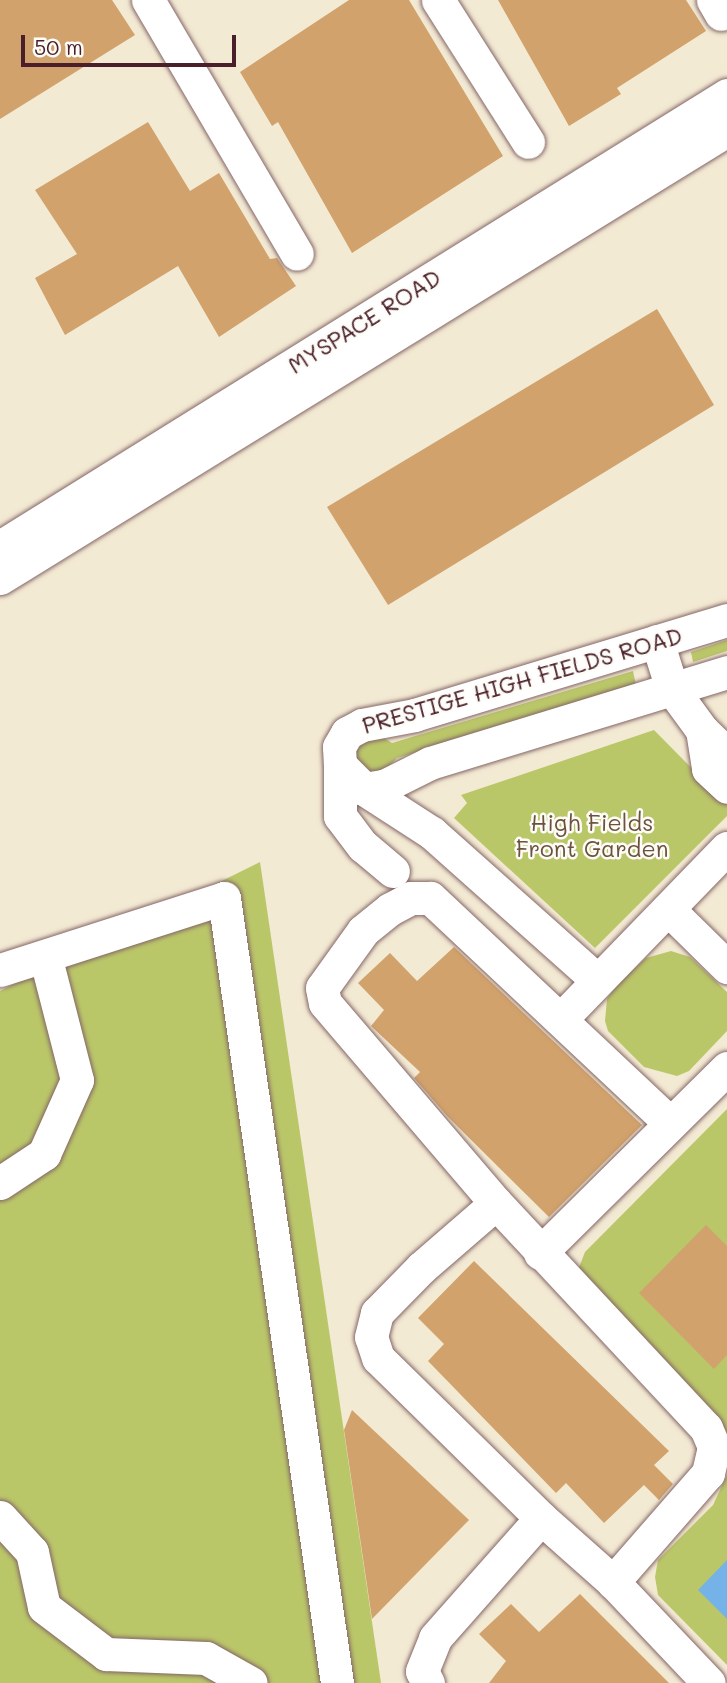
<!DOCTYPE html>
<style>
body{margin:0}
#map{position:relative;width:727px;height:1683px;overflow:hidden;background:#f3ead4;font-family:Mali,sans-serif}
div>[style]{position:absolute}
.green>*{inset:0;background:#bac769}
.water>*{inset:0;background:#75b2e7}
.building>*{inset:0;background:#d1a26c}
.roads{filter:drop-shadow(0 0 2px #856666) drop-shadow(0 0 2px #856666)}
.minor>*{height:33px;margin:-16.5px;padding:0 16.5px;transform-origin:16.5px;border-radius:16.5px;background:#fff}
span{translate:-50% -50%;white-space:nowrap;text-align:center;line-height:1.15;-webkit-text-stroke:5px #fdfcf7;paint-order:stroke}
.street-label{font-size:23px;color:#4a1f2b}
.park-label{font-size:23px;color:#6c513e}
.scale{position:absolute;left:21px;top:35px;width:215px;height:32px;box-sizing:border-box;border:4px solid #4a1f2b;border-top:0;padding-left:9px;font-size:21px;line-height:24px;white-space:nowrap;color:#4a1f2b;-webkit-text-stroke:5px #fdfcf7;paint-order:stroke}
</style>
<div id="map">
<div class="green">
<i style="clip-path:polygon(727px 640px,727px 651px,693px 662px,691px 652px)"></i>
<i style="clip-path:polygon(633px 671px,636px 685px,397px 758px,385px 770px,372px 773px,359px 764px,355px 753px,367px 737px,381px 736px,392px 743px)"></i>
<i style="clip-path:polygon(654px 730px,727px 804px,727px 816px,595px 948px,454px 818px,467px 803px,461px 795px)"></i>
<i style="clip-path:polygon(260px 862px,381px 1683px,0 1683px,0 991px)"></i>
<i style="clip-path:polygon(671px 951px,690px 957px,727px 992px,727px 1031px,689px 1071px,677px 1076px,644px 1067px,608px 1031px,605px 1021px,607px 999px,616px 986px,646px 958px)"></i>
<i style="clip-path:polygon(727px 1109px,727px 1447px,576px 1275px,585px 1252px)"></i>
<i style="clip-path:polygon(727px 1475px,727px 1665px,658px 1595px,655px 1577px,658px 1560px,713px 1505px)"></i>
</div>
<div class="water">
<i style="clip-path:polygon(727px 1560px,727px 1619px,698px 1590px)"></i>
</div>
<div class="building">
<i style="clip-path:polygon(0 0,112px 0,135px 35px,0 119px)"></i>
<i style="clip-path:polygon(349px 0,409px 0,503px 156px,352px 253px,278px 122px,272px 126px,240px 72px)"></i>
<i style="clip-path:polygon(498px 0,686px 0,706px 31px,617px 88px,621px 94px,569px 126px)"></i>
<i style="clip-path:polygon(148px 122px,190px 191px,219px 173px,270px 259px,277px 258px,296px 286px,219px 337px,178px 266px,65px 335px,35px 278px,77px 254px,35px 190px)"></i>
<i style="clip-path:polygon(657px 309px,714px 405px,388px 605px,327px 507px)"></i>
<i style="clip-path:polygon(454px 947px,642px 1125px,549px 1217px,448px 1117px,414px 1078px,420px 1072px,371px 1026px,384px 1010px,358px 983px,390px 953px,417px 981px)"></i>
<i style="clip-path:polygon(706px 1225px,727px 1246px,727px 1355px,714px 1369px,639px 1293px)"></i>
<i style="clip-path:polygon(474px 1261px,669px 1451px,654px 1465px,673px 1484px,659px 1500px,644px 1485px,604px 1523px,566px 1483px,556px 1493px,428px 1361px,444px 1344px,418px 1318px)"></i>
<i style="clip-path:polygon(352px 1410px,469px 1520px,372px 1619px,344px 1430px)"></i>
<i style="clip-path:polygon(580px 1594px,669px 1683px,489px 1683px,506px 1661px,479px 1634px,511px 1604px,539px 1632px)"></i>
</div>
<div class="roads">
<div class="minor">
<i style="left:148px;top:0;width:294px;rotate:59.6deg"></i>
<i style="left:438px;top:0;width:168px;rotate:57.6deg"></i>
<i style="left:713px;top:0;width:16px;rotate:60deg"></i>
<i style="left:0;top:547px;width:856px;rotate:-31.87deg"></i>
<i style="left:0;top:578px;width:854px;rotate:-31.64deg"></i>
<i style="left:727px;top:620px;width:326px;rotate:163.1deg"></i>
<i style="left:415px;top:715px;width:54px;rotate:169.3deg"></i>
<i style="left:362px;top:725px;width:17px;rotate:152deg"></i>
<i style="left:347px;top:733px;width:16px;rotate:120deg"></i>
<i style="left:339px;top:747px;width:18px;rotate:87deg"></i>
<i style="left:340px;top:765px;width:34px;rotate:45deg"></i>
<i style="left:364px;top:789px;width:20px;rotate:-9deg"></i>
<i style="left:384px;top:786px;width:51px;rotate:-26.6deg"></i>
<i style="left:430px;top:763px;width:311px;rotate:-17deg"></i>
<i style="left:657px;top:641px;width:50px;rotate:72.6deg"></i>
<i style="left:672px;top:689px;width:51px;rotate:53.8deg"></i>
<i style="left:702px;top:730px;width:35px;rotate:44deg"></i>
<i style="left:702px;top:730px;width:39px;rotate:81deg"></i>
<i style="left:708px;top:769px;width:26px;rotate:43deg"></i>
<i style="left:340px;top:765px;width:51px;rotate:90deg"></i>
<i style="left:340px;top:816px;width:38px;rotate:53deg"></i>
<i style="left:363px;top:846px;width:39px;rotate:40deg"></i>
<i style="left:364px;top:789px;width:81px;rotate:32.9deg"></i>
<i style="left:432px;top:833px;width:221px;rotate:41.7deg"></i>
<i style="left:668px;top:909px;width:83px;rotate:44.5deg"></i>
<i style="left:0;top:970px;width:235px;rotate:-17.8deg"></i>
<i style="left:224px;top:898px;width:793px;rotate:81.81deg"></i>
<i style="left:561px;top:1019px;width:238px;rotate:-45.9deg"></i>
<i style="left:670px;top:1123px;width:329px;rotate:-136.8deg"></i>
<i style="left:430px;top:898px;width:19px;rotate:180deg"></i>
<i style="left:411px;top:898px;width:24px;rotate:152deg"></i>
<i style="left:390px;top:909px;width:35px;rotate:141deg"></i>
<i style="left:363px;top:931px;width:70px;rotate:125.7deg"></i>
<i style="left:322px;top:988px;width:15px;rotate:79deg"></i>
<i style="left:325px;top:1003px;width:263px;rotate:49.5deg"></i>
<i style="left:496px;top:1203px;width:308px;rotate:47deg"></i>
<i style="left:706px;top:1428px;width:21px;rotate:67deg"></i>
<i style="left:714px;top:1447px;width:27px;rotate:103deg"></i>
<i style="left:708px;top:1473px;width:145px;rotate:131.1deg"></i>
<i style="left:613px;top:1582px;width:139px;rotate:46.5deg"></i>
<i style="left:0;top:1183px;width:53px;rotate:-33.4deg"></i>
<i style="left:44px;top:1154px;width:81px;rotate:-66deg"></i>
<i style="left:77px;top:1080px;width:125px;rotate:-104.4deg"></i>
<i style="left:540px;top:1253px;width:263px;rotate:-44.7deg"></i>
<i style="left:0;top:1517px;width:47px;rotate:47.6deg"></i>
<i style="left:32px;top:1552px;width:56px;rotate:77.7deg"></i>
<i style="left:44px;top:1607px;width:78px;rotate:37.2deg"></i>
<i style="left:106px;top:1654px;width:100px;rotate:2.3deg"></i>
<i style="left:206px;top:1658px;width:51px;rotate:29.1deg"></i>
<i style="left:541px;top:1518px;width:96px;rotate:41.6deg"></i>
<i style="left:428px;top:1683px;width:13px;rotate:-117deg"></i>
<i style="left:422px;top:1671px;width:35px;rotate:-68deg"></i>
<i style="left:435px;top:1638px;width:160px;rotate:-48.5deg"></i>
<i style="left:541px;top:1518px;width:228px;rotate:-135.5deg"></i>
<i style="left:378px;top:1358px;width:22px;rotate:-108deg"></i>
<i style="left:371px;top:1337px;width:25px;rotate:-76deg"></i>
<i style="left:377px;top:1313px;width:63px;rotate:-45.6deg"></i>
<i style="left:421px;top:1268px;width:99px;rotate:-40.9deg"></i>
</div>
</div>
<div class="street-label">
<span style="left:364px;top:321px;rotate:-32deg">MYSPACE ROAD</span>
<span style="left:522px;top:680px;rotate:-16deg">PRESTIGE HIGH FIELDS ROAD</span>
</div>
<div class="park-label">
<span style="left:592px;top:835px">High Fields<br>Front Garden</span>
</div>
<div class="scale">50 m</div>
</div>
